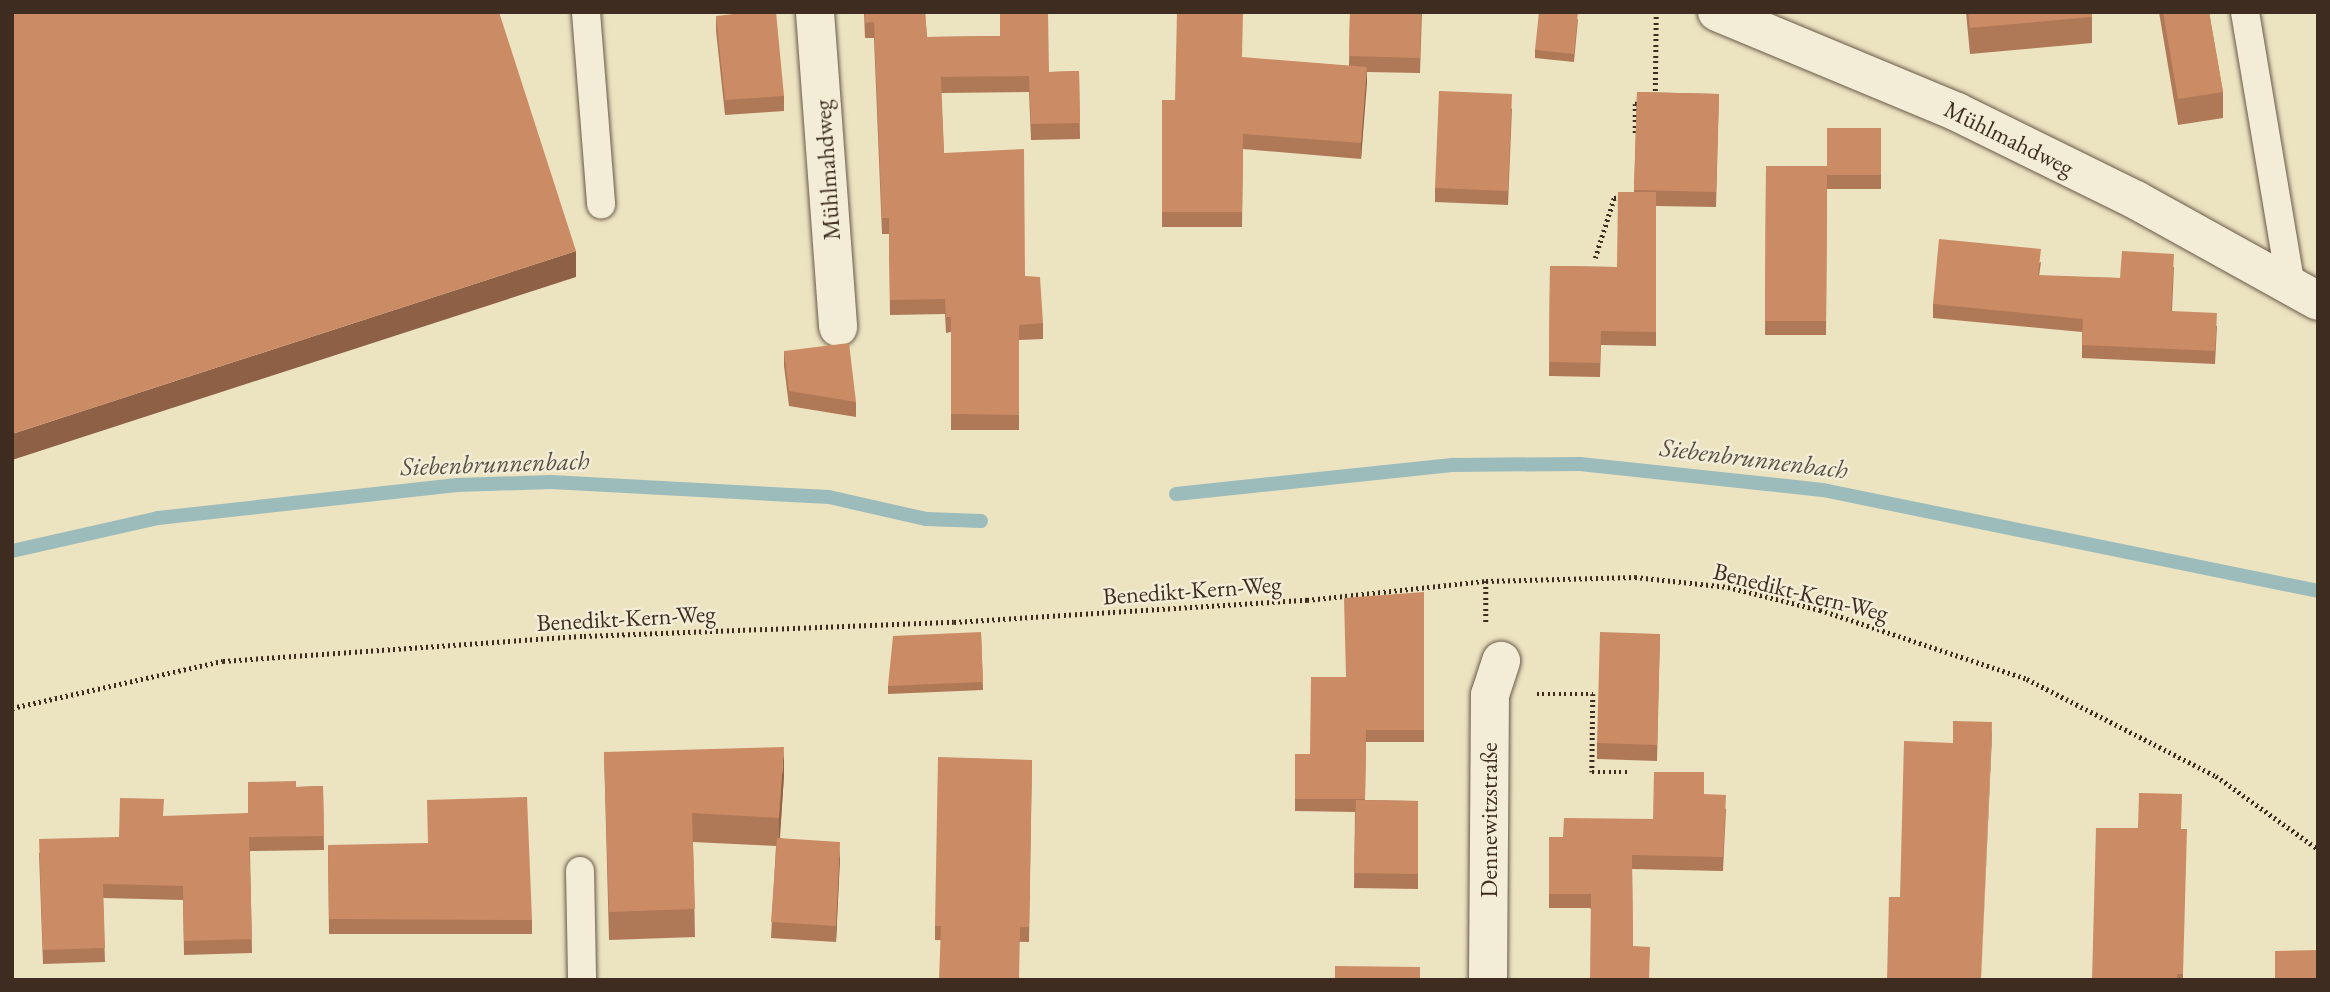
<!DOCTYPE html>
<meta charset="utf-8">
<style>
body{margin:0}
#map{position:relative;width:2330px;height:992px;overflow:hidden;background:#ece3c1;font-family:"EB Garamond",serif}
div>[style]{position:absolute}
.stream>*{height:14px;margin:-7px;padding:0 7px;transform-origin:7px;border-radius:7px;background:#9cbcbc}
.path>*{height:4.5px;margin-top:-2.25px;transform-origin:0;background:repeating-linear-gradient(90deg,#3d2c1f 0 2px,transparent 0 5.5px)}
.roads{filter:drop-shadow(0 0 2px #695a48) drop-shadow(0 0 2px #695a48)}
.service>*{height:28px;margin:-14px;padding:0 14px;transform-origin:14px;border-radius:14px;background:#f3edd7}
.minor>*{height:38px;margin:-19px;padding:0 19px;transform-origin:19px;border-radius:19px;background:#f3edd7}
.wall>*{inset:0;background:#af7857}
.shaded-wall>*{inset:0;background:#8e6147}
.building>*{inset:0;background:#cb8b65}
span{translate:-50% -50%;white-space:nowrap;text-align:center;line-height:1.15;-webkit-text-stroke:5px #f3edd7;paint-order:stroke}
.street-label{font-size:24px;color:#3d2c1f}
.water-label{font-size:26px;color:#555046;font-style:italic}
.frame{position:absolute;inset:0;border:14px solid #3d2c1f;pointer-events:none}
</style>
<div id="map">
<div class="stream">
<i style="left:1176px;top:494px;width:280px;rotate:-6deg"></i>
<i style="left:1454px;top:465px;width:126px;rotate:-0.5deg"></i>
<i style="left:1580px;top:464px;width:244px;rotate:6.1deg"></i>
<i style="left:1823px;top:490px;width:505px;rotate:11.53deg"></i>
<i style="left:12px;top:551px;width:150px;rotate:-12.7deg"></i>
<i style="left:158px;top:518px;width:301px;rotate:-6.3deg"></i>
<i style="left:457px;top:485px;width:94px;rotate:-1.8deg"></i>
<i style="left:551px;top:482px;width:278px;rotate:3.1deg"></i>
<i style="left:829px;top:497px;width:99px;rotate:12.8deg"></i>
<i style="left:926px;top:519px;width:55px;rotate:2.1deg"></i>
</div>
<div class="path">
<i style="left:1655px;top:96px;width:84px;rotate:-89.3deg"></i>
<i style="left:1635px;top:133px;width:29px;rotate:-90deg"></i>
<i style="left:1635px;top:104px;width:4px;rotate:-14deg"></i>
<i style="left:1595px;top:258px;width:63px;rotate:-72.4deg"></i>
<i style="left:1614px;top:198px;width:10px;rotate:-6deg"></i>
<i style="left:1486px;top:581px;width:41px;rotate:90deg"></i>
<i style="left:1537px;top:694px;width:56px"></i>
<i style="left:1593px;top:694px;width:78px;rotate:90.7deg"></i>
<i style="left:1592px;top:772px;width:37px"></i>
<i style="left:12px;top:708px;width:216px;rotate:-12.6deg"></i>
<i style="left:223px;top:661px;width:362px;rotate:-4deg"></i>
<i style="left:584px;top:636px;width:370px;rotate:-2.2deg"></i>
<i style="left:954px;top:622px;width:354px;rotate:-3.6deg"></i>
<i style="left:1307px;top:600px;width:180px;rotate:-6.1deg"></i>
<i style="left:1486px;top:581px;width:149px;rotate:-1.5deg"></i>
<i style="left:1635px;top:577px;width:94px;rotate:6.1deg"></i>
<i style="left:1728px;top:587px;width:95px;rotate:14deg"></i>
<i style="left:1820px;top:610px;width:218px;rotate:18.4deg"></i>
<i style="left:2027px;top:679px;width:212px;rotate:27.2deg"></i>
<i style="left:2216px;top:776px;width:125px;rotate:35.6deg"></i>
</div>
<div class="roads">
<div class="service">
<i style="left:586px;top:12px;width:193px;rotate:85.5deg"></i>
<i style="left:2245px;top:12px;width:278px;rotate:80.5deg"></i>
<i style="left:580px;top:871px;width:109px;rotate:88.9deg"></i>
</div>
<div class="minor">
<i style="left:815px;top:12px;width:316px;rotate:85.8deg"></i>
<i style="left:1717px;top:12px;width:260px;rotate:22.6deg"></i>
<i style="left:1957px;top:112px;width:199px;rotate:26.2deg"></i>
<i style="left:2136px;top:200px;width:208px;rotate:29deg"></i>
<i style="left:1488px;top:980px;width:285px;rotate:-89.6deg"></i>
<i style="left:1490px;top:695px;width:36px;rotate:-72deg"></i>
</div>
</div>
<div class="wall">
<i style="clip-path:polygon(864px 12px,925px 12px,927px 37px,1000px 36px,1049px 72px,1079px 71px,1080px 139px,1031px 140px,1029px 92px,941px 93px,944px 153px,1025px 276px,1043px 323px,1043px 339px,1019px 340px,1019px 430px,951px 430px,951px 332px,946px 333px,945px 314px,890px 315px,889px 234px,882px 234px,874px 38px,865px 38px)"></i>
<i style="clip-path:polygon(1350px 12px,1422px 12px,1420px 73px,1367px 72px,1361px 159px,1243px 149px,1242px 227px,1162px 227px,1162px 100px,1175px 100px,1242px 58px,1349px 66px)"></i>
<i style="clip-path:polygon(1966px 12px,2092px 12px,2092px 43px,1970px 54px)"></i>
<i style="clip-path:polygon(2159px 12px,2209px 12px,2223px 92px,2223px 118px,2178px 125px)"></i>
<i style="clip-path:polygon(716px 16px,784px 96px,784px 111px,725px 115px,716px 31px)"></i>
<i style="clip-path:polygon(1578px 19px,1574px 62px,1535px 58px,1535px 50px)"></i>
<i style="clip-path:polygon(1637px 92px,1719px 94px,1716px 207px,1656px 206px,1656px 346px,1601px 345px,1600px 377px,1549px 376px,1550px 266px,1617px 267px,1634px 192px)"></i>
<i style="clip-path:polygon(1512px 108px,1508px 205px,1435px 202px,1435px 188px)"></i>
<i style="clip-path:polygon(1881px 128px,1881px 189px,1827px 189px,1826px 335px,1765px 335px,1766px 166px,1827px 166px)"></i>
<i style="clip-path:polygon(2041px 262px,2039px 276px,2120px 278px,2174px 267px,2172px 311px,2217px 326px,2215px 364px,2082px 358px,2082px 332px,1933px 318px,1933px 304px)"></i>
<i style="clip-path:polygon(784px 351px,856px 402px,856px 417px,789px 406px,784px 366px)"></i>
<i style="clip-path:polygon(1424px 592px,1424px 742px,1366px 742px,1365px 800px,1418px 801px,1418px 889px,1354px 888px,1355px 812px,1295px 811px,1295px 754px,1310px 754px,1346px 677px)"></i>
<i style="clip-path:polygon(981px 632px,983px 690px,888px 694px,888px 686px)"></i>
<i style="clip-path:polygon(1660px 634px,1657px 761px,1597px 759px,1597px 743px)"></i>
<i style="clip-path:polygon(604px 752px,784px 775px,780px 838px,840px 857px,836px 942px,771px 938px,776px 846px,693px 842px,695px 937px,609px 940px)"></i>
<i style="clip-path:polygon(1032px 760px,1029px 942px,935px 940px,935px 926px)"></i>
<i style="clip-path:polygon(323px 786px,324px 850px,250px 851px,252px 953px,184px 955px,183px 900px,103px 898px,105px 962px,43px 964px,39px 853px,119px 837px,248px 813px,296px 787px)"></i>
<i style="clip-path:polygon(1704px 794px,1726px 809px,1723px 871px,1632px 869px,1633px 946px,1650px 980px,1590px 908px,1549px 908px,1549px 837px,1563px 837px,1653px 819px)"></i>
<i style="clip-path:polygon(2181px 829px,2183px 980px,2092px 980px)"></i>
<i style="clip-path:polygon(328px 845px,532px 920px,532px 934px,329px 934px)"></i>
</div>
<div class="shaded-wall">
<i style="clip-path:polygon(1367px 67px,1367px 83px,1361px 159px,1361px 143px)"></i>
<i style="clip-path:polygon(576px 251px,576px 277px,12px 460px,12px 434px)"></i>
<i style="clip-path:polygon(1992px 722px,1992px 735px,1981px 980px)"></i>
<i style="clip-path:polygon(784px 747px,784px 775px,779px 847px,779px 818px)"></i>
<i style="clip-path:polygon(840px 842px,840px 857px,836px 942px,836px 926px)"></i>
</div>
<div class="building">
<i style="clip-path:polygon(12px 12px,499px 12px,576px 251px,12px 434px)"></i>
<i style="clip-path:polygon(751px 12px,776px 12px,784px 96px,725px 100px,716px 16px)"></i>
<i style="clip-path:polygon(865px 12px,925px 12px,927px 37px,1000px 36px,1000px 12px,1048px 12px,1049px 72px,1079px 71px,1080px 123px,1031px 124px,1029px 76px,941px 77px,944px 153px,1024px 149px,1025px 276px,1040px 277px,1043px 323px,1019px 325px,1019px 415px,951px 414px,951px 317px,946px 317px,945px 299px,890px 300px,889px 218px,882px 218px,874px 22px,865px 23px)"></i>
<i style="clip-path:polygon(1177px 12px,1243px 12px,1242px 57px,1367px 67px,1361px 143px,1243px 134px,1242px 212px,1162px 212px,1162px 100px,1175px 100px)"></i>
<i style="clip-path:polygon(1350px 12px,1421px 12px,1420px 58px,1349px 56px)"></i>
<i style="clip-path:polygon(1539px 12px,1578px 12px,1574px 54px,1535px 50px)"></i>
<i style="clip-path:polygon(1968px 12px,2092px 12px,2092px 17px,1970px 28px)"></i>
<i style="clip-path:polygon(2163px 12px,2209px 12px,2223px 92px,2178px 99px)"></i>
<i style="clip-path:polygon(1439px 91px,1512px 94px,1508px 191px,1435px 188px)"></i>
<i style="clip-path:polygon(1637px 92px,1719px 94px,1716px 192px,1634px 190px)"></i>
<i style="clip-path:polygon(1827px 128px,1881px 128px,1881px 175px,1827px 175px,1826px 321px,1765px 321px,1766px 166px,1827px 166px)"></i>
<i style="clip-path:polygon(1618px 192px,1656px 192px,1656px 332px,1601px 331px,1600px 363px,1549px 362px,1550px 266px,1617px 267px)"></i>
<i style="clip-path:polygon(1939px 239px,2041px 249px,2038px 275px,2120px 278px,2122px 251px,2174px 254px,2171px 311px,2217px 313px,2215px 351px,2082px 345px,2083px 319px,1933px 304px)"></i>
<i style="clip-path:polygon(849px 343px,856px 402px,789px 391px,784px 351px)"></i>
<i style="clip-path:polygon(1424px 592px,1424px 730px,1366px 730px,1365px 799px,1295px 799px,1295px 754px,1310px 754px,1311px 677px,1346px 677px,1344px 598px)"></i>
<i style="clip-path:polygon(981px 632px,983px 682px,888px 686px,893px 636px)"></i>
<i style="clip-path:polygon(1600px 632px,1660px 634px,1657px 745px,1597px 743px)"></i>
<i style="clip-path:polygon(1953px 721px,1992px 722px,1981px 980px,1887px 980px,1889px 897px,1900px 897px,1904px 741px,1953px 743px)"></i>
<i style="clip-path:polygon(784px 747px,779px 818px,692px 813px,695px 909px,609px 912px,604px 752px)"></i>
<i style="clip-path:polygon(938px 757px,1032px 760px,1029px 927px,1020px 927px,1019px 980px,939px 980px,941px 926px,935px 926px)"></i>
<i style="clip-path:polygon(1654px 772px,1704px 772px,1704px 794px,1726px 795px,1723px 857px,1632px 855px,1633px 946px,1650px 947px,1649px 980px,1590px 980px,1591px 894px,1549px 894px,1549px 837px,1563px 837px,1564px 818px,1653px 819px)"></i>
<i style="clip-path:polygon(296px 781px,296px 787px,323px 786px,324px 836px,249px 837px,252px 939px,184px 941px,183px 886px,103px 884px,105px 948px,43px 950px,39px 839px,119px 837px,120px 798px,164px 799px,163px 816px,248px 813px,248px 782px)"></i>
<i style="clip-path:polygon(2139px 793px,2182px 794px,2181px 829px,2187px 829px,2183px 974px,2177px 974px,2177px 980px,2092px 980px,2096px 828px,2138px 828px)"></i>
<i style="clip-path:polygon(527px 797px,532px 920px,329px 919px,328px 845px,428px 843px,427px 800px)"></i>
<i style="clip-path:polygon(1356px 800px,1418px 801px,1418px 874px,1354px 873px)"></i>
<i style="clip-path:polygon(777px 838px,840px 842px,836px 926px,771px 922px)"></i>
<i style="clip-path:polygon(2318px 950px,2318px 980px,2275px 980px,2275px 951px)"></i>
<i style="clip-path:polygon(1335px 966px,1420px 967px,1420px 980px,1335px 980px)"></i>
</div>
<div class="street-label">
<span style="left:2009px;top:138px;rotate:26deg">Mühlmahdweg</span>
<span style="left:827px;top:170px;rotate:-94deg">Mühlmahdweg</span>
<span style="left:1192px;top:590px;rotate:-4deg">Benedikt-Kern-Weg</span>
<span style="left:1801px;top:592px;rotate:14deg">Benedikt-Kern-Weg</span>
<span style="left:626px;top:618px;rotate:-3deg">Benedikt-Kern-Weg</span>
<span style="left:1489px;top:820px;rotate:-90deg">Dennewitzstraße</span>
</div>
<div class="water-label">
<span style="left:1754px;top:459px;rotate:7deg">Siebenbrunnenbach</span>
<span style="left:495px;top:464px;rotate:-2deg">Siebenbrunnenbach</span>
</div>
<div class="frame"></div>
</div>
